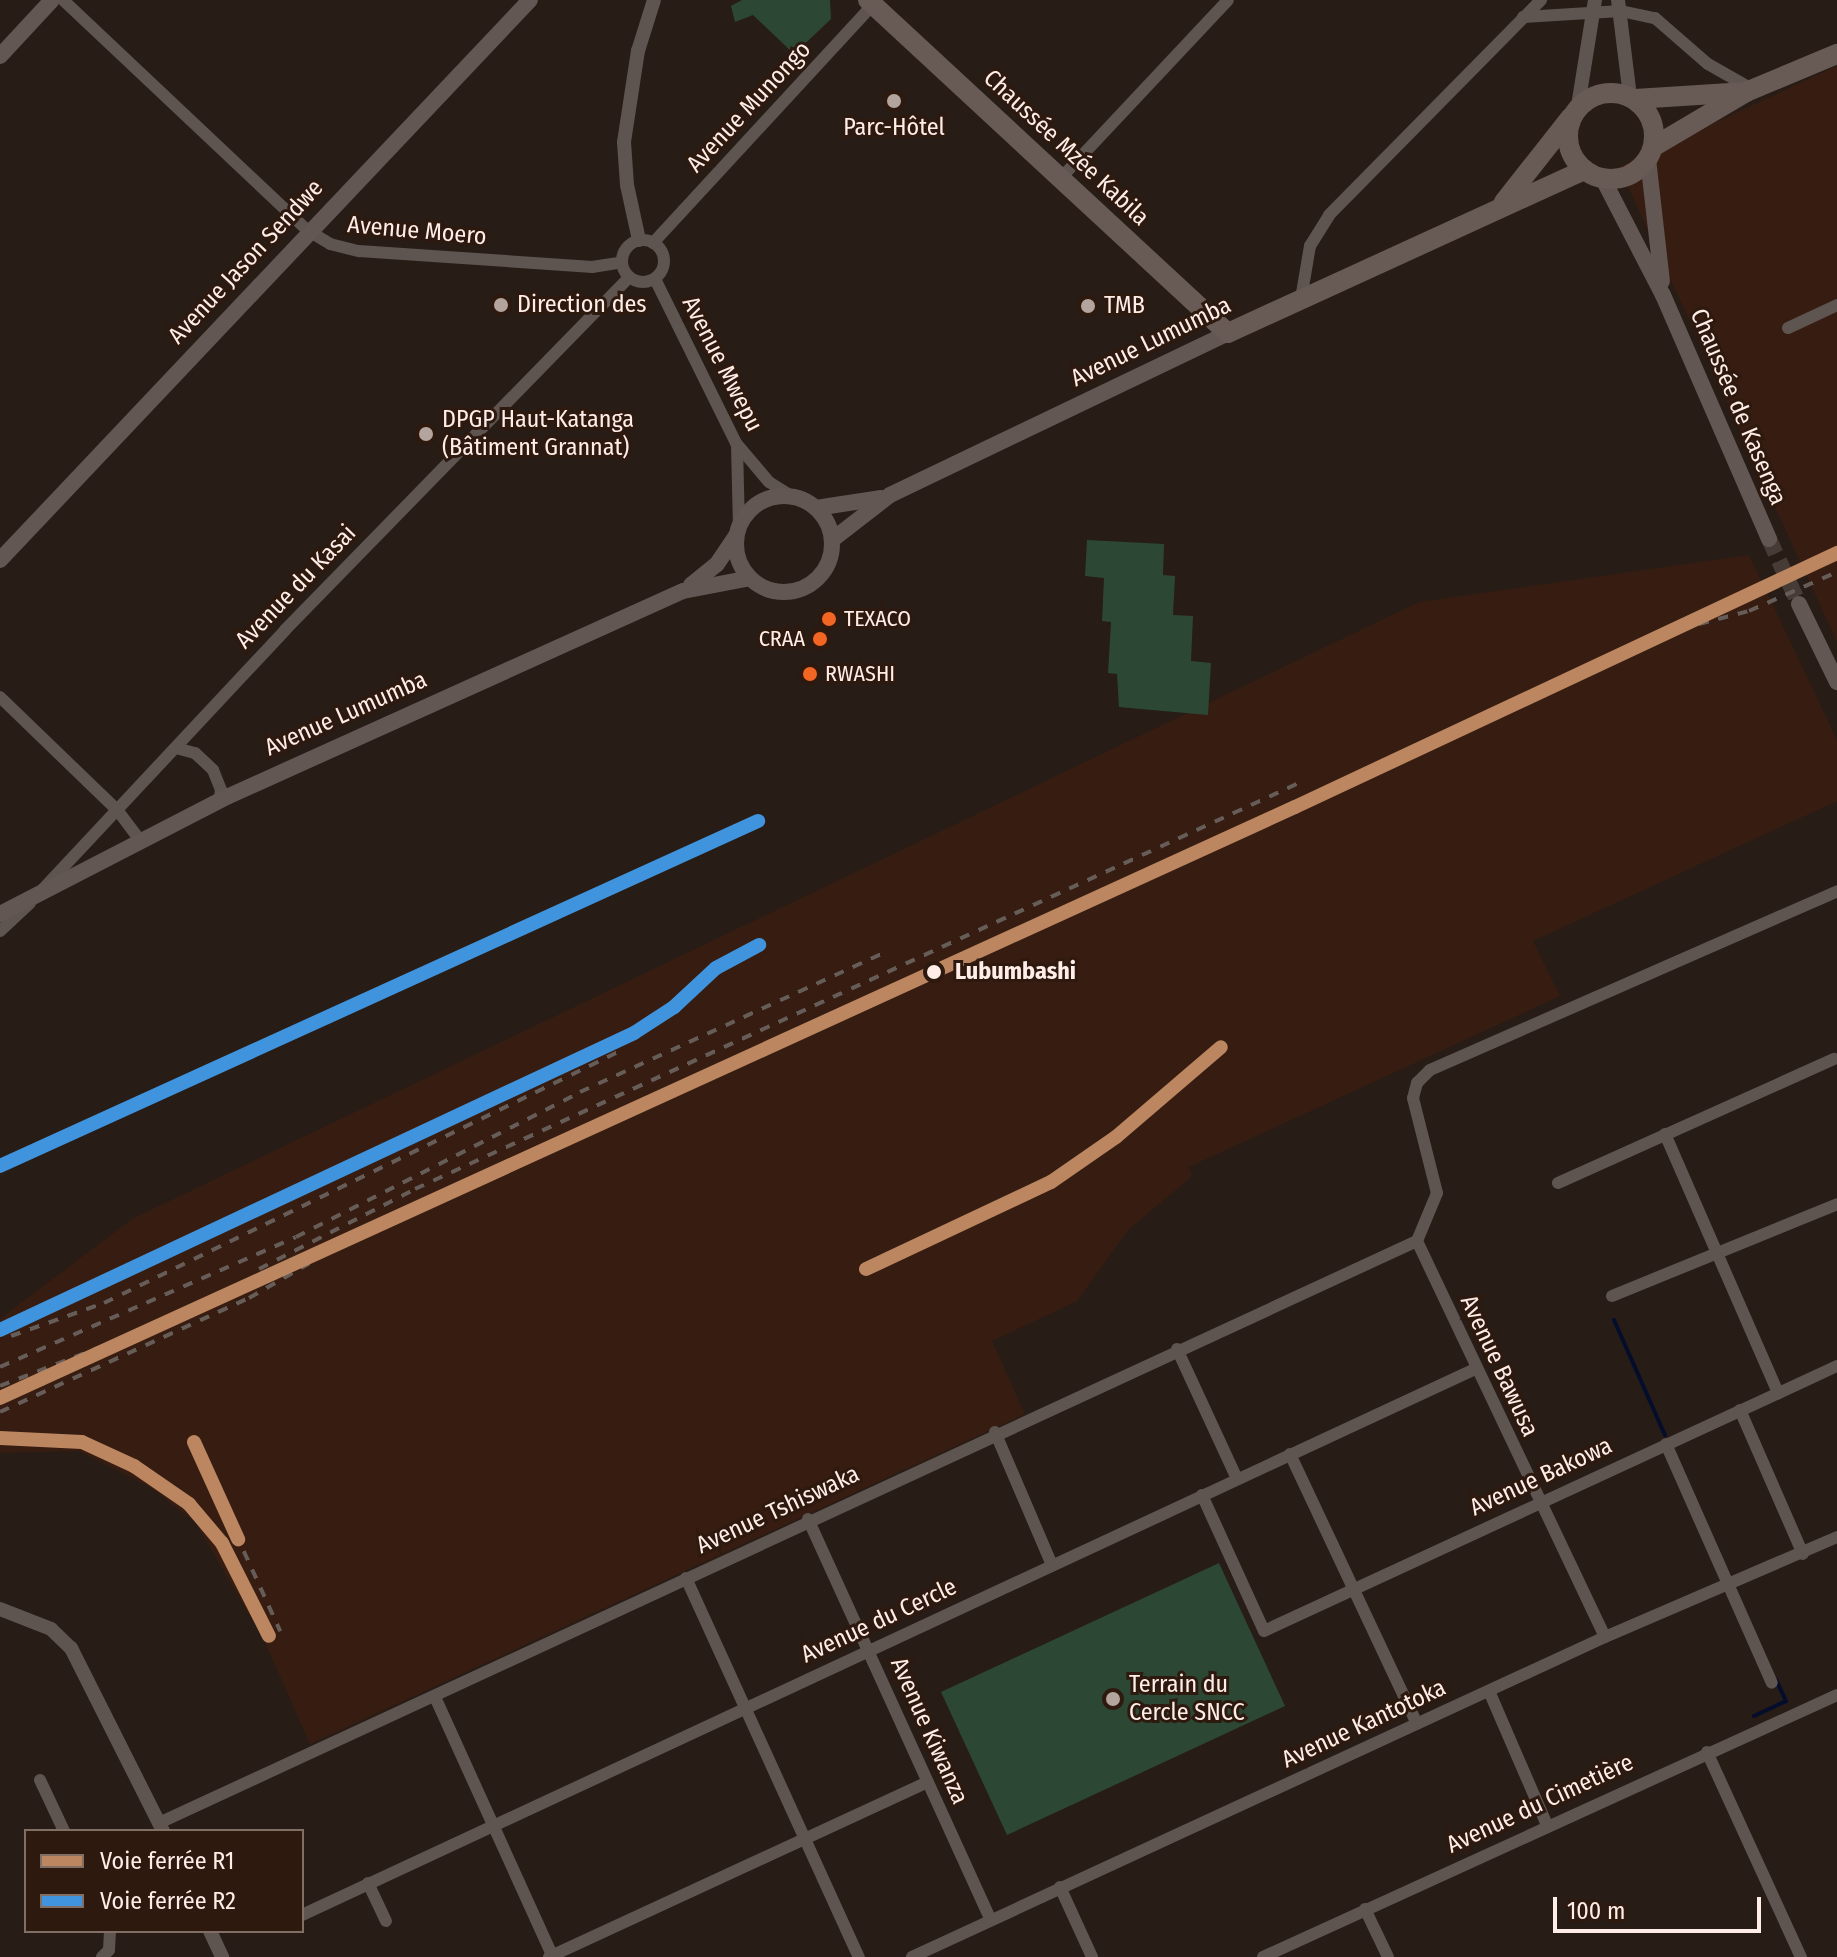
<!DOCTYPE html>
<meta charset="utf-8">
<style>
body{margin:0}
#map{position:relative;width:1837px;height:1957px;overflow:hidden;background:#271c16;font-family:"Fira Sans Condensed",sans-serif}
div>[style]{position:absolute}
.built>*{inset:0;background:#371d11}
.green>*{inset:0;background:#2c4835}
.stream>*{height:4px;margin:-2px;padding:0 2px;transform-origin:2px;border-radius:2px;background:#050d2d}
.secondary-tunnel>*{height:16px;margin-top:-8px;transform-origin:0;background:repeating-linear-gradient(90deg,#473c35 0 16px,transparent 0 24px)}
.minor>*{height:12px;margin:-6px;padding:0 6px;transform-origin:6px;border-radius:6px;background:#5e5450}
.minor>.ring{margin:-6px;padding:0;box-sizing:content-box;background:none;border:12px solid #5e5450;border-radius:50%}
.tertiary>*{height:14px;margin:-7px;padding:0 7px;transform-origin:7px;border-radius:7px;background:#5e5450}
.secondary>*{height:16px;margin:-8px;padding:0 8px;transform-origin:8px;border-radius:8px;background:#625752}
.secondary>.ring{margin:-8px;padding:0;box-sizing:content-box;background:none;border:16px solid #625752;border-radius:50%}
.trunk>*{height:20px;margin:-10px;padding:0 10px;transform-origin:10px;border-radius:10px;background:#685a54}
.trunk>.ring{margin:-10px;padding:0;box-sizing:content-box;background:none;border:20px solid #685a54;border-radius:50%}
.rail>*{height:4px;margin-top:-2px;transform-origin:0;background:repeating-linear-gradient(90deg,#665d59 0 10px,transparent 0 20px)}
.rail-1>*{height:14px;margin:-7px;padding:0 7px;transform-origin:7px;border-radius:7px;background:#bb8660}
.rail-2>*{height:14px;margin:-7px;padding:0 7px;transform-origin:7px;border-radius:7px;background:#4094de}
.dots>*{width:22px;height:22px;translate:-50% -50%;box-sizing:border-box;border:4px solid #2e190f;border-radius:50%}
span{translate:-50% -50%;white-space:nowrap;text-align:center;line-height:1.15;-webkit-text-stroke:6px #2e190f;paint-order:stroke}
.bus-label{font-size:22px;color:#feeee7}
.left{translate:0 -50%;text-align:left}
.right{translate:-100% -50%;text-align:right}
.street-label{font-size:24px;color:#feeee7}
.poi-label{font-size:24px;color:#feeee7}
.stop-label{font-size:24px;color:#feeee7;font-weight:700}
.legend{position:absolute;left:24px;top:1829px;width:280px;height:104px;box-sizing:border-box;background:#2e190f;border:2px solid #816e65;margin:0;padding:10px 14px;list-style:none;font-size:24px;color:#feeee7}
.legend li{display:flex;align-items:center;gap:16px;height:40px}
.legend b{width:40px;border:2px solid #816e65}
.scale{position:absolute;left:1553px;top:1897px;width:208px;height:36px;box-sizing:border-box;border:4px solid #feeee7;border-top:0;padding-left:10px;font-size:24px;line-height:28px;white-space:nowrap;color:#feeee7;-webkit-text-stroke:6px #2e190f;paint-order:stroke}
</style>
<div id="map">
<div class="built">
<i style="clip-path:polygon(1837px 66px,1837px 642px,1619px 167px)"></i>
<i style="clip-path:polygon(1749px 555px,1837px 740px,1837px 801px,1533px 941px,1560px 996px,1189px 1167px,1192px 1176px,1128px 1230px,1077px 1301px,992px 1341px,1025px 1414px,310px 1744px,263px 1638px,195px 1522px,151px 1488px,79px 1451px,0 1453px,0 1319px,132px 1219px,1419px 602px)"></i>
</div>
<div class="green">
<i style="clip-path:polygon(742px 0,830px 0,831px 19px,794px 54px,753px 15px,735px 22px,731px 6px)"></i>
<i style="clip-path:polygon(1087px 540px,1164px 544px,1163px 575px,1175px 576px,1173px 615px,1193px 616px,1191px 661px,1211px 663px,1208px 715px,1119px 707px,1117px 674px,1108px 673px,1111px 622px,1102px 621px,1104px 578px,1085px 576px)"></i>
<i style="clip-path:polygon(1219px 1563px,1285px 1706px,1007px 1835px,941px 1692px)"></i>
</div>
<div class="stream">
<i style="left:1614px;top:1320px;width:126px;rotate:66.1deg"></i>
<i style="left:1754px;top:1716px;width:35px;rotate:-25deg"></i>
<i style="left:1786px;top:1701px;width:23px;rotate:-115deg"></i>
</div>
<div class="secondary-tunnel">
<i style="left:1769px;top:539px;width:72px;rotate:65.2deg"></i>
</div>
<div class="minor">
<i style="left:63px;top:0;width:335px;rotate:43.3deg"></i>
<i style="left:307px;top:230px;width:27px;rotate:31deg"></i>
<i style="left:330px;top:244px;width:30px;rotate:14deg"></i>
<i style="left:359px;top:251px;width:234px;rotate:3.9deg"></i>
<i style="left:592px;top:267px;width:30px;rotate:-9deg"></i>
<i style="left:1523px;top:17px;width:98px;rotate:-3.5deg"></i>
<i style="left:1621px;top:11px;width:35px;rotate:12deg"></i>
<i style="left:1655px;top:18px;width:70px;rotate:41deg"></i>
<i style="left:1708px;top:64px;width:51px;rotate:29.6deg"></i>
<i style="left:1060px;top:179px;width:245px;rotate:-46.8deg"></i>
<i class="ring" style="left:622px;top:240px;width:30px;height:30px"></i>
<i style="left:653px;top:243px;width:330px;rotate:-47.3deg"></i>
<i style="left:655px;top:279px;width:183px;rotate:63.7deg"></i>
<i style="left:736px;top:443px;width:51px;rotate:49.8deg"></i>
<i style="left:769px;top:482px;width:26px;rotate:32deg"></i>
<i style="left:1301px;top:299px;width:54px;rotate:-80.4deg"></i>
<i style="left:1310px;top:246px;width:36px;rotate:-58deg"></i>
<i style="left:1329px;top:215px;width:302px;rotate:-45.4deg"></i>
<i style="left:1788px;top:328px;width:54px;rotate:-25.1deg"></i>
<i style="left:737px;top:446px;width:81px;rotate:88.6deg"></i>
<i style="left:0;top:697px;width:164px;rotate:44deg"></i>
<i style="left:118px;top:811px;width:38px;rotate:53deg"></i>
<i style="left:176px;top:748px;width:20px;rotate:15deg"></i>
<i style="left:195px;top:753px;width:25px;rotate:43deg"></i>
<i style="left:213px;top:770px;width:22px;rotate:68deg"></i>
<i style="left:221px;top:790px;width:11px;rotate:100deg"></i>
<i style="left:42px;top:890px;width:356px;rotate:-46.9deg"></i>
<i style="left:285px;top:630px;width:493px;rotate:-45.7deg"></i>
<i style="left:0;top:931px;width:41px;rotate:-43deg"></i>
<i style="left:1665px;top:1134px;width:283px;rotate:66.4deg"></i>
<i style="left:1558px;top:1183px;width:303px;rotate:-24.2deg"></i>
<i style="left:1417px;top:1241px;width:52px;rotate:-67.4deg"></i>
<i style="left:1437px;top:1193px;width:98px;rotate:-104.2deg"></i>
<i style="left:1413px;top:1098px;width:16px;rotate:-75deg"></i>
<i style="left:1417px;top:1083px;width:18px;rotate:-45deg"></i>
<i style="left:1430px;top:1070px;width:445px;rotate:-23.7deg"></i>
<i style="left:1417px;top:1241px;width:438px;rotate:64.6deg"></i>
<i style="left:1612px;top:1296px;width:243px;rotate:-22.2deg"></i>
<i style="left:1177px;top:1349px;width:143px;rotate:65.2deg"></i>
<i style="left:1740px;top:1410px;width:157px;rotate:66.4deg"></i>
<i style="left:995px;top:1432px;width:145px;rotate:66.8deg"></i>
<i style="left:1666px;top:1444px;width:261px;rotate:66.1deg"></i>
<i style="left:1290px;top:1454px;width:298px;rotate:64.8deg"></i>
<i style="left:1202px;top:1495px;width:149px;rotate:65.5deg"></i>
<i style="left:1264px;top:1631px;width:631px;rotate:-24.82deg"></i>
<i style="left:808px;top:1519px;width:439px;rotate:65.5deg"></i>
<i style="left:686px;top:1578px;width:417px;rotate:65.5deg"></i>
<i style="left:1489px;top:1691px;width:146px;rotate:66.6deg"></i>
<i style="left:435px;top:1697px;width:286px;rotate:65.6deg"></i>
<i style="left:1707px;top:1752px;width:226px;rotate:65.4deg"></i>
<i style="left:40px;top:1780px;width:56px;rotate:64.8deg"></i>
<i style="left:159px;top:1823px;width:1386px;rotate:-24.83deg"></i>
<i style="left:368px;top:1883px;width:42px;rotate:64.7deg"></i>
<i style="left:1060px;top:1887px;width:77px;rotate:65.4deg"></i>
<i style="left:1365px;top:1909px;width:53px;rotate:64.4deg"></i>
<i style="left:302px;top:1915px;width:1294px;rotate:-24.96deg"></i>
<i style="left:102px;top:1957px;width:10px;rotate:-45deg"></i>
<i style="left:109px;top:1950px;width:19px;rotate:-87deg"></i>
<i style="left:549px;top:1957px;width:417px;rotate:-24.8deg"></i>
<i style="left:912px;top:1957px;width:763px;rotate:-24.79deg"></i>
<i style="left:1605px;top:1637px;width:253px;rotate:-23.3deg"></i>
<i style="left:1263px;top:1957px;width:631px;rotate:-24.53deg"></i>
</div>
<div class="tertiary">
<i style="left:1618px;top:0;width:97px;rotate:82.9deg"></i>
<i style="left:1578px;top:106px;width:107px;rotate:-80.9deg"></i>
<i style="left:639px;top:240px;width:56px;rotate:-102.3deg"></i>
<i style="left:627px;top:185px;width:43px;rotate:-94deg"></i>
<i style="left:624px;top:142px;width:92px;rotate:-81.3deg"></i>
<i style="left:638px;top:51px;width:53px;rotate:-72.6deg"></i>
<i style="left:0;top:1609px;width:55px;rotate:21.4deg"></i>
<i style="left:51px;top:1629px;width:28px;rotate:44deg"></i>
<i style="left:71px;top:1648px;width:205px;rotate:63.3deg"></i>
<i style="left:210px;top:1931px;width:29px;rotate:65deg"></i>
</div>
<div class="secondary">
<i style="left:0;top:56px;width:76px;rotate:-47.1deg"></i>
<i style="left:1648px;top:159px;width:123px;rotate:83.5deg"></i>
<i style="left:1603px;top:179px;width:131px;rotate:62.7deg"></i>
<i style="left:1663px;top:295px;width:266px;rotate:66.5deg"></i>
<i class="ring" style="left:736px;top:496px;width:80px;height:80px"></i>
<i style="left:816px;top:508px;width:66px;rotate:-8.7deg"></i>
<i style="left:832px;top:540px;width:73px;rotate:-37.8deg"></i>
<i style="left:890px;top:495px;width:375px;rotate:-25.6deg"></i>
<i style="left:0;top:560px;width:771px;rotate:-46.58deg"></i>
<i style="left:691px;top:585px;width:33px;rotate:-39deg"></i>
<i style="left:717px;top:564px;width:34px;rotate:-56deg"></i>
<i style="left:1799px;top:604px;width:87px;rotate:64deg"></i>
<i style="left:0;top:914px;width:258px;rotate:-27.3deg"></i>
<i style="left:229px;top:796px;width:498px;rotate:-24.3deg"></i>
<i style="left:683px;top:591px;width:68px;rotate:-11deg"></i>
</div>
<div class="trunk">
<i style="left:868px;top:0;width:490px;rotate:42.8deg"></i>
<i style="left:1228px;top:333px;width:392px;rotate:-24.6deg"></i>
<i class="ring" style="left:1568px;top:93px;width:66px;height:66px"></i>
<i style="left:1635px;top:99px;width:111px;rotate:-3.6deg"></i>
<i style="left:1653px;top:147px;width:108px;rotate:-30.6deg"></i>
<i style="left:1746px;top:92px;width:99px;rotate:-22.7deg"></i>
<i style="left:1504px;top:202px;width:108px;rotate:-51.8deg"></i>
</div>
<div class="rail">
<i style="left:1699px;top:624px;width:52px;rotate:-14.6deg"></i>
<i style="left:1749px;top:611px;width:96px;rotate:-23.9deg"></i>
<i style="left:0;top:1166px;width:833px;rotate:-24.47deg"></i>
<i style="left:259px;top:1269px;width:175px;rotate:-27.1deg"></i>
<i style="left:415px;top:1189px;width:975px;rotate:-24.67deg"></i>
<i style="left:866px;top:1269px;width:204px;rotate:-25.2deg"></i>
<i style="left:1051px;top:1182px;width:79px;rotate:-34.7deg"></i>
<i style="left:1116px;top:1137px;width:138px;rotate:-40.6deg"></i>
<i style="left:0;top:1330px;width:700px;rotate:-25.1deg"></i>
<i style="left:634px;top:1033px;width:48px;rotate:-33deg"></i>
<i style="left:674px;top:1007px;width:57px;rotate:-42.9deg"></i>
<i style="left:716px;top:968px;width:49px;rotate:-28.1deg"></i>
<i style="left:11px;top:1336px;width:99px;rotate:-19.5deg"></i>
<i style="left:104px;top:1303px;width:572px;rotate:-26.03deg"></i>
<i style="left:0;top:1367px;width:323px;rotate:-23.7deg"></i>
<i style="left:296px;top:1237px;width:319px;rotate:-27deg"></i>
<i style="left:580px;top:1092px;width:332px;rotate:-24.6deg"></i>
<i style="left:0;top:1386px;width:188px;rotate:-21.2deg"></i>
<i style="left:0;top:1412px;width:274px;rotate:-24.6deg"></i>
<i style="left:249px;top:1298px;width:130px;rotate:-29.9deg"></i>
<i style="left:0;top:1438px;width:82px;rotate:2.8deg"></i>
<i style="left:82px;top:1442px;width:57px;rotate:24.8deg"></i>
<i style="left:134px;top:1466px;width:67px;rotate:34.6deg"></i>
<i style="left:189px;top:1504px;width:51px;rotate:49.8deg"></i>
<i style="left:222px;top:1543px;width:104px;rotate:63.2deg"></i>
<i style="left:194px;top:1442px;width:208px;rotate:65.5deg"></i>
</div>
<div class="rail-1">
<i style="left:866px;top:1269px;width:204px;rotate:-25.2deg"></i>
<i style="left:1051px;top:1182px;width:79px;rotate:-34.7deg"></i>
<i style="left:1116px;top:1137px;width:138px;rotate:-40.6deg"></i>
<i style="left:0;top:1398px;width:1423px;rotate:-24.53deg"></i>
<i style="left:1295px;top:807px;width:599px;rotate:-25.11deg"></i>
<i style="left:0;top:1438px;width:82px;rotate:2.8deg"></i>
<i style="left:82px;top:1442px;width:57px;rotate:24.8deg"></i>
<i style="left:134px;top:1466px;width:67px;rotate:34.6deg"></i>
<i style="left:189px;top:1504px;width:51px;rotate:49.8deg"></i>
<i style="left:222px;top:1543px;width:104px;rotate:63.2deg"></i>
<i style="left:194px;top:1442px;width:107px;rotate:65.6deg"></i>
</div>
<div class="rail-2">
<i style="left:0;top:1166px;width:833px;rotate:-24.47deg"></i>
<i style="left:0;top:1330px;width:700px;rotate:-25.1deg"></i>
<i style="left:634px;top:1033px;width:48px;rotate:-33deg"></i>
<i style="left:674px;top:1007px;width:57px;rotate:-42.9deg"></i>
<i style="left:716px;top:968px;width:49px;rotate:-28.1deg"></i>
</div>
<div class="dots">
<i style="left:894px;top:101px;background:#b3a49e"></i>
<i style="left:501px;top:305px;background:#b3a49e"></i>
<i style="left:1088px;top:306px;background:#b3a49e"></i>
<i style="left:426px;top:434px;background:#b3a49e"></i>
<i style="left:829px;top:619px;background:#f26522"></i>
<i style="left:820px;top:639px;background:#f26522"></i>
<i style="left:810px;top:674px;background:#f26522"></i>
<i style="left:934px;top:972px;background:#feeee7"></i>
<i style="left:1113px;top:1699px;background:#b3a49e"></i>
</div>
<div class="bus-label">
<span class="left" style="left:844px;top:619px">TEXACO</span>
<span class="right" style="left:805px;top:639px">CRAA</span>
<span class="left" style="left:825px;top:674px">RWASHI</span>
</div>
<div class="street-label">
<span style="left:749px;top:107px;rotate:-47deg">Avenue Munongo</span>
<span style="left:1066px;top:148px;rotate:43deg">Chaussée Mzée Kabila</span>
<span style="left:417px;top:231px;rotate:5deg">Avenue Moero</span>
<span style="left:246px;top:262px;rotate:-47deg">Avenue Jason Sendwe</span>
<span style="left:1151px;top:342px;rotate:-26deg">Avenue Lumumba</span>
<span style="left:722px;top:364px;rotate:63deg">Avenue Mwepu</span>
<span style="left:1738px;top:407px;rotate:67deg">Chaussée de Kasenga</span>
<span style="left:296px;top:587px;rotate:-46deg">Avenue du Kasai</span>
<span style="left:346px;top:714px;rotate:-24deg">Avenue Lumumba</span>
<span style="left:1499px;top:1366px;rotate:65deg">Avenue Bawusa</span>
<span style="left:1541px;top:1477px;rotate:-25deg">Avenue Bakowa</span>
<span style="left:778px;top:1510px;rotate:-25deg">Avenue Tshiswaka</span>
<span style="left:879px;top:1621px;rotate:-25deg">Avenue du Cercle</span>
<span style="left:1364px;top:1724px;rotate:-25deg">Avenue Kantotoka</span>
<span style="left:929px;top:1731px;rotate:66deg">Avenue Kiwanza</span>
<span style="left:1540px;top:1804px;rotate:-25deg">Avenue du Cimetière</span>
</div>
<div class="poi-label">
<span style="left:894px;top:128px">Parc-Hôtel</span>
<span class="left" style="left:517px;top:305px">Direction des</span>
<span class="left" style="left:1104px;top:306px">TMB</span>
<span class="left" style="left:442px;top:434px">DPGP Haut-Katanga<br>(Bâtiment Grannat)</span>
<span class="left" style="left:1129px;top:1699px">Terrain du<br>Cercle SNCC</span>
</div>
<div class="stop-label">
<span class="left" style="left:955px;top:972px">Lubumbashi</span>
</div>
<ul class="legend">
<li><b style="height:10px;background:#bb8660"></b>Voie ferrée R1</li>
<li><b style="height:10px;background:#4094de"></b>Voie ferrée R2</li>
</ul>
<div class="scale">100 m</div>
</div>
